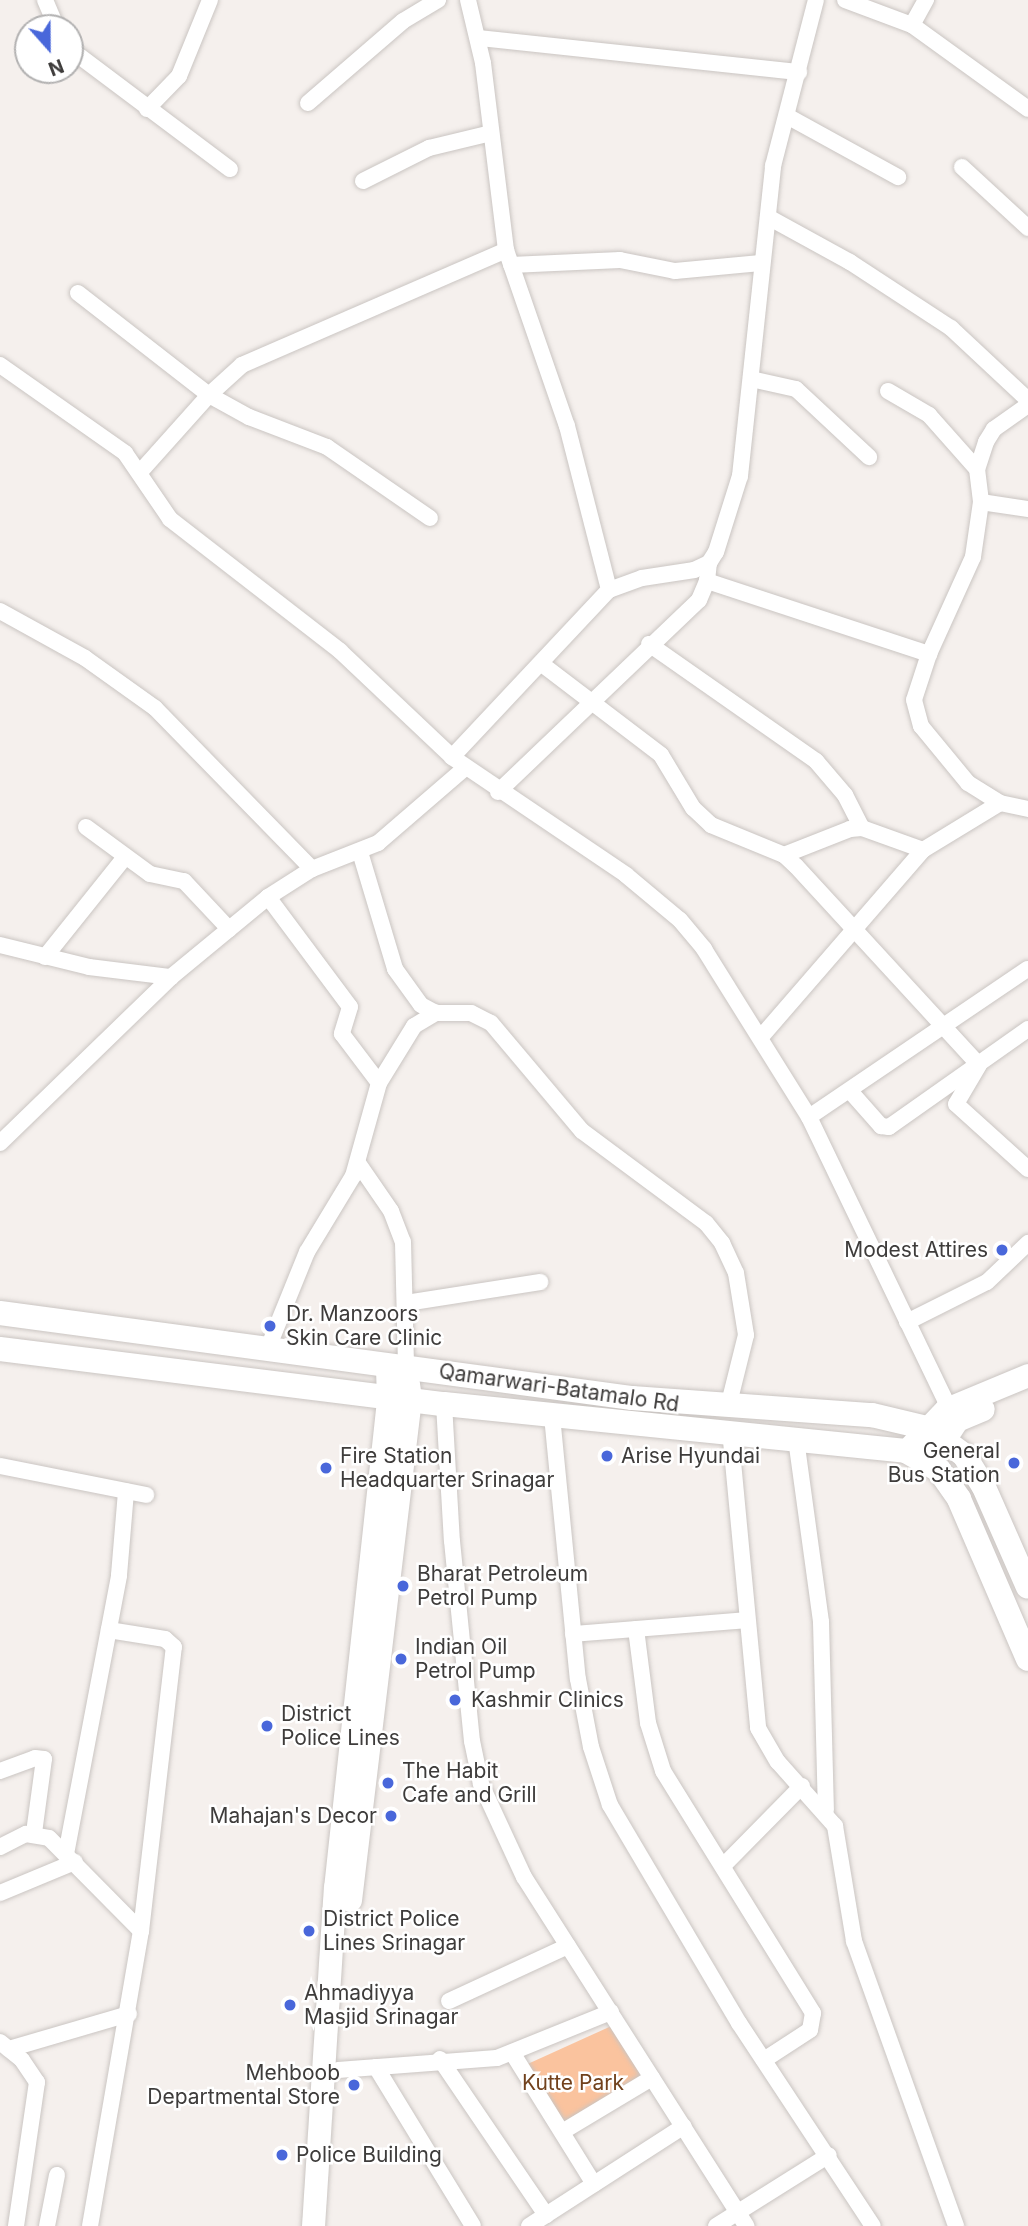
<!DOCTYPE html>
<style>
body{margin:0}
#map{position:relative;width:1028px;height:2226px;overflow:hidden;background:#f5f0ed;font-family:Inter,sans-serif}
div>[style]{position:absolute}
.green>*{inset:0;background:#fac39e}
.roads{filter:drop-shadow(0 0 2px #cac5c2) drop-shadow(0 0 2px #cac5c2)}
.street>*{height:16px;margin:-8px;padding:0 8px;transform-origin:8px;border-radius:8px;background:#fff}
.secondary>*{height:23px;margin:-11.5px;padding:0 11.5px;transform-origin:11.5px;border-radius:11.5px;background:#fff}
.primary>*{height:24px;margin:-12px;padding:0 12px;transform-origin:12px;border-radius:12px;background:#fff}
.dots>*{width:19px;height:19px;translate:-50% -50%;box-sizing:border-box;border:4px solid #fff;border-radius:50%}
span{translate:-50% -50%;white-space:nowrap;text-align:center;line-height:1.15;-webkit-text-stroke:5px #fff;paint-order:stroke}
.poi-label{font-size:21px;color:#3e3c3b}
.right{translate:-100% -50%;text-align:right}
.left{translate:0 -50%;text-align:left}
.street-label{font-size:21px;color:#3e3c3b}
.park-label{font-size:21px;color:#71411c}
.north{position:absolute;left:14px;top:14px;width:70px;height:70px;box-sizing:border-box;background:#fff;border:2px solid #b2b1b1;border-radius:50%;rotate:159deg;font-size:19px;font-weight:700;line-height:28px;text-align:center;color:#3e3c3b}
.north::after{content:'';display:block;margin:auto;width:24px;height:32px;background:#4967da;clip-path:polygon(50% 0,100% 100%,50% 72%,0 100%)}
</style>
<div id="map">
<div class="green">
<i style="clip-path:polygon(618px 2023px,652px 2078px,562px 2132px,521px 2067px)"></i>
</div>
<div class="roads">
<div class="street">
<i style="left:45px;top:0;width:30px;rotate:67deg"></i>
<i style="left:468px;top:0;width:65px;rotate:76.6deg"></i>
<i style="left:483px;top:63px;width:188px;rotate:83deg"></i>
<i style="left:506px;top:250px;width:186px;rotate:70.9deg"></i>
<i style="left:567px;top:426px;width:169px;rotate:75.6deg"></i>
<i style="left:845px;top:0;width:72px;rotate:20.5deg"></i>
<i style="left:912px;top:25px;width:143px;rotate:35.9deg"></i>
<i style="left:912px;top:25px;width:29px;rotate:-61deg"></i>
<i style="left:479px;top:38px;width:322px;rotate:6.1deg"></i>
<i style="left:70px;top:49px;width:200px;rotate:36.9deg"></i>
<i style="left:308px;top:103px;width:125px;rotate:-40.8deg"></i>
<i style="left:403px;top:21px;width:41px;rotate:-31deg"></i>
<i style="left:147px;top:109px;width:46px;rotate:-45.9deg"></i>
<i style="left:179px;top:76px;width:82px;rotate:-67.8deg"></i>
<i style="left:787px;top:116px;width:127px;rotate:28.8deg"></i>
<i style="left:962px;top:167px;width:90px;rotate:42.7deg"></i>
<i style="left:363px;top:181px;width:74px;rotate:-26.6deg"></i>
<i style="left:429px;top:148px;width:64px;rotate:-13.6deg"></i>
<i style="left:768px;top:217px;width:94px;rotate:28.8deg"></i>
<i style="left:850px;top:262px;width:121px;rotate:33.2deg"></i>
<i style="left:951px;top:328px;width:105px;rotate:43.1deg"></i>
<i style="left:511px;top:265px;width:109px;rotate:-2.6deg"></i>
<i style="left:620px;top:260px;width:56px;rotate:11.3deg"></i>
<i style="left:675px;top:271px;width:86px;rotate:-5.3deg"></i>
<i style="left:78px;top:293px;width:166px;rotate:37.9deg"></i>
<i style="left:209px;top:395px;width:46px;rotate:28.8deg"></i>
<i style="left:249px;top:417px;width:84px;rotate:21deg"></i>
<i style="left:327px;top:447px;width:125px;rotate:34.6deg"></i>
<i style="left:0;top:365px;width:153px;rotate:35.1deg"></i>
<i style="left:125px;top:453px;width:80px;rotate:55.7deg"></i>
<i style="left:170px;top:519px;width:215px;rotate:37.8deg"></i>
<i style="left:340px;top:651px;width:154px;rotate:43.4deg"></i>
<i style="left:452px;top:757px;width:210px;rotate:34.1deg"></i>
<i style="left:626px;top:875px;width:70px;rotate:39.8deg"></i>
<i style="left:680px;top:920px;width:38px;rotate:50deg"></i>
<i style="left:704px;top:949px;width:198px;rotate:58deg"></i>
<i style="left:809px;top:1117px;width:332px;rotate:64.3deg"></i>
<i style="left:751px;top:379px;width:46px;rotate:12.5deg"></i>
<i style="left:796px;top:389px;width:100px;rotate:43deg"></i>
<i style="left:888px;top:391px;width:48px;rotate:30.3deg"></i>
<i style="left:929px;top:415px;width:72px;rotate:48.4deg"></i>
<i style="left:1028px;top:405px;width:42px;rotate:144.8deg"></i>
<i style="left:994px;top:429px;width:15px;rotate:122deg"></i>
<i style="left:986px;top:442px;width:28px;rotate:108deg"></i>
<i style="left:977px;top:469px;width:33px;rotate:83deg"></i>
<i style="left:981px;top:502px;width:56px;rotate:98.3deg"></i>
<i style="left:973px;top:557px;width:107px;rotate:114.4deg"></i>
<i style="left:929px;top:654px;width:48px;rotate:108.1deg"></i>
<i style="left:914px;top:700px;width:27px;rotate:75deg"></i>
<i style="left:921px;top:726px;width:74px;rotate:50.5deg"></i>
<i style="left:968px;top:783px;width:38px;rotate:32deg"></i>
<i style="left:1000px;top:803px;width:29px;rotate:12deg"></i>
<i style="left:141px;top:471px;width:102px;rotate:-48.2deg"></i>
<i style="left:209px;top:395px;width:45px;rotate:-42.3deg"></i>
<i style="left:242px;top:365px;width:288px;rotate:-23.5deg"></i>
<i style="left:981px;top:502px;width:48px;rotate:8.5deg"></i>
<i style="left:707px;top:581px;width:234px;rotate:18.2deg"></i>
<i style="left:0;top:611px;width:97px;rotate:28.9deg"></i>
<i style="left:85px;top:658px;width:86px;rotate:35.5deg"></i>
<i style="left:155px;top:708px;width:225px;rotate:45.7deg"></i>
<i style="left:649px;top:644px;width:204px;rotate:35deg"></i>
<i style="left:816px;top:761px;width:45px;rotate:49.5deg"></i>
<i style="left:845px;top:795px;width:37px;rotate:63deg"></i>
<i style="left:543px;top:665px;width:148px;rotate:37.3deg"></i>
<i style="left:661px;top:755px;width:62px;rotate:58.9deg"></i>
<i style="left:693px;top:808px;width:25px;rotate:43deg"></i>
<i style="left:711px;top:825px;width:79px;rotate:22.3deg"></i>
<i style="left:784px;top:855px;width:16px;rotate:43deg"></i>
<i style="left:796px;top:866px;width:270px;rotate:47.4deg"></i>
<i style="left:979px;top:1065px;width:45px;rotate:120.5deg"></i>
<i style="left:956px;top:1104px;width:97px;rotate:42.1deg"></i>
<i style="left:452px;top:757px;width:229px;rotate:-46.8deg"></i>
<i style="left:609px;top:590px;width:35px;rotate:-20deg"></i>
<i style="left:642px;top:578px;width:53px;rotate:-8.7deg"></i>
<i style="left:694px;top:570px;width:17px;rotate:-25deg"></i>
<i style="left:709px;top:563px;width:13px;rotate:-58deg"></i>
<i style="left:716px;top:552px;width:80px;rotate:-72.5deg"></i>
<i style="left:740px;top:476px;width:312px;rotate:-83.9deg"></i>
<i style="left:773px;top:166px;width:171px;rotate:-75.5deg"></i>
<i style="left:498px;top:792px;width:278px;rotate:-43.7deg"></i>
<i style="left:699px;top:600px;width:21px;rotate:-67deg"></i>
<i style="left:707px;top:581px;width:18px;rotate:-84deg"></i>
<i style="left:86px;top:827px;width:79px;rotate:36.3deg"></i>
<i style="left:150px;top:874px;width:35px;rotate:12deg"></i>
<i style="left:184px;top:881px;width:66px;rotate:46.8deg"></i>
<i style="left:360px;top:852px;width:122px;rotate:73.3deg"></i>
<i style="left:395px;top:969px;width:44px;rotate:54.2deg"></i>
<i style="left:421px;top:1005px;width:17px;rotate:28deg"></i>
<i style="left:436px;top:1013px;width:35px"></i>
<i style="left:471px;top:1013px;width:22px;rotate:27deg"></i>
<i style="left:491px;top:1023px;width:141px;rotate:49.9deg"></i>
<i style="left:582px;top:1131px;width:154px;rotate:36.6deg"></i>
<i style="left:706px;top:1223px;width:26px;rotate:51deg"></i>
<i style="left:722px;top:1243px;width:33px;rotate:65deg"></i>
<i style="left:736px;top:1273px;width:63px;rotate:80.8deg"></i>
<i style="left:746px;top:1335px;width:74px;rotate:104deg"></i>
<i style="left:784px;top:855px;width:71px;rotate:-21.5deg"></i>
<i style="left:850px;top:829px;width:12px;rotate:-5deg"></i>
<i style="left:862px;top:828px;width:65px;rotate:19.8deg"></i>
<i style="left:923px;top:850px;width:90px;rotate:-31.4deg"></i>
<i style="left:268px;top:897px;width:137px;rotate:53.3deg"></i>
<i style="left:350px;top:1007px;width:28px;rotate:107deg"></i>
<i style="left:342px;top:1034px;width:61px;rotate:52.9deg"></i>
<i style="left:379px;top:1083px;width:97px;rotate:105.6deg"></i>
<i style="left:353px;top:1176px;width:89px;rotate:121.2deg"></i>
<i style="left:307px;top:1252px;width:104px;rotate:112.1deg"></i>
<i style="left:0;top:945px;width:92px;rotate:13.9deg"></i>
<i style="left:89px;top:967px;width:83px;rotate:7deg"></i>
<i style="left:45px;top:957px;width:128px;rotate:-51.3deg"></i>
<i style="left:761px;top:1037px;width:247px;rotate:-49.1deg"></i>
<i style="left:379px;top:1083px;width:67px;rotate:-58.4deg"></i>
<i style="left:414px;top:1026px;width:26px;rotate:-31deg"></i>
<i style="left:850px;top:1091px;width:47px;rotate:48.5deg"></i>
<i style="left:881px;top:1126px;width:8px;rotate:7deg"></i>
<i style="left:889px;top:1127px;width:170px;rotate:-35.2deg"></i>
<i style="left:809px;top:1117px;width:264px;rotate:-34.1deg"></i>
<i style="left:0;top:1143px;width:238px;rotate:-44.1deg"></i>
<i style="left:171px;top:977px;width:126px;rotate:-39.5deg"></i>
<i style="left:268px;top:897px;width:52px;rotate:-32.5deg"></i>
<i style="left:312px;top:869px;width:71px;rotate:-21.5deg"></i>
<i style="left:378px;top:843px;width:116px;rotate:-40.8deg"></i>
<i style="left:358px;top:1163px;width:58px;rotate:55.5deg"></i>
<i style="left:391px;top:1211px;width:33px;rotate:69deg"></i>
<i style="left:403px;top:1242px;width:126px;rotate:88.6deg"></i>
<i style="left:406px;top:1303px;width:136px;rotate:-8.9deg"></i>
<i style="left:907px;top:1322px;width:89px;rotate:-26.6deg"></i>
<i style="left:987px;top:1282px;width:57px;rotate:-43.6deg"></i>
<i style="left:444px;top:1404px;width:137px;rotate:86.7deg"></i>
<i style="left:452px;top:1541px;width:201px;rotate:84.3deg"></i>
<i style="left:472px;top:1741px;width:44px;rotate:78.2deg"></i>
<i style="left:481px;top:1784px;width:102px;rotate:65.2deg"></i>
<i style="left:524px;top:1877px;width:414px;rotate:57.5deg"></i>
<i style="left:552px;top:1416px;width:264px;rotate:84.4deg"></i>
<i style="left:578px;top:1679px;width:69px;rotate:79.2deg"></i>
<i style="left:591px;top:1747px;width:61px;rotate:71.9deg"></i>
<i style="left:610px;top:1805px;width:253px;rotate:59.4deg"></i>
<i style="left:739px;top:2023px;width:243px;rotate:56.6deg"></i>
<i style="left:730px;top:1430px;width:299px;rotate:84.6deg"></i>
<i style="left:758px;top:1728px;width:39px;rotate:60deg"></i>
<i style="left:778px;top:1762px;width:86px;rotate:48.3deg"></i>
<i style="left:835px;top:1826px;width:117px;rotate:80.6deg"></i>
<i style="left:854px;top:1941px;width:303px;rotate:70.3deg"></i>
<i style="left:796px;top:1439px;width:185px;rotate:82.2deg"></i>
<i style="left:821px;top:1622px;width:188px;rotate:88.5deg"></i>
<i style="left:0;top:1466px;width:149px;rotate:11.2deg"></i>
<i style="left:636px;top:1629px;width:95px;rotate:82.7deg"></i>
<i style="left:648px;top:1723px;width:50px;rotate:72.6deg"></i>
<i style="left:663px;top:1771px;width:285px;rotate:58.2deg"></i>
<i style="left:813px;top:2013px;width:17px;rotate:100deg"></i>
<i style="left:810px;top:2030px;width:55px;rotate:146.9deg"></i>
<i style="left:573px;top:1634px;width:174px;rotate:-4.6deg"></i>
<i style="left:0;top:1771px;width:37px;rotate:-20deg"></i>
<i style="left:35px;top:1758px;width:9px;rotate:6deg"></i>
<i style="left:44px;top:1759px;width:75px;rotate:97.7deg"></i>
<i style="left:0;top:1847px;width:29px;rotate:-27deg"></i>
<i style="left:26px;top:1834px;width:23px;rotate:10deg"></i>
<i style="left:49px;top:1838px;width:131px;rotate:45.3deg"></i>
<i style="left:66px;top:1854px;width:284px;rotate:-79.2deg"></i>
<i style="left:119px;top:1575px;width:84px;rotate:-85.2deg"></i>
<i style="left:724px;top:1865px;width:111px;rotate:-45.4deg"></i>
<i style="left:0;top:1893px;width:81px;rotate:-22.5deg"></i>
<i style="left:449px;top:2001px;width:131px;rotate:-24.8deg"></i>
<i style="left:0;top:2042px;width:28px;rotate:39deg"></i>
<i style="left:22px;top:2060px;width:27px;rotate:56deg"></i>
<i style="left:37px;top:2082px;width:146px;rotate:98.3deg"></i>
<i style="left:9px;top:2049px;width:125px;rotate:-16.3deg"></i>
<i style="left:513px;top:2054px;width:153px;rotate:58.1deg"></i>
<i style="left:440px;top:2059px;width:189px;rotate:55.8deg"></i>
<i style="left:376px;top:2067px;width:186px;rotate:58.6deg"></i>
<i style="left:338px;top:2070px;width:159px;rotate:-4.3deg"></i>
<i style="left:497px;top:2058px;width:123px;rotate:-22deg"></i>
<i style="left:562px;top:2132px;width:105px;rotate:-31deg"></i>
<i style="left:47px;top:2226px;width:52px;rotate:-78.9deg"></i>
<i style="left:90px;top:2226px;width:299px;rotate:-80.2deg"></i>
<i style="left:141px;top:1931px;width:286px;rotate:-83.4deg"></i>
<i style="left:174px;top:1647px;width:12px;rotate:-138deg"></i>
<i style="left:165px;top:1639px;width:57px;rotate:-170.9deg"></i>
<i style="left:529px;top:2226px;width:184px;rotate:-32.8deg"></i>
<i style="left:716px;top:2226px;width:133px;rotate:-32.1deg"></i>
</div>
<div class="secondary">
<i style="left:906px;top:1451px;width:58px;rotate:-46.4deg"></i>
<i style="left:946px;top:1409px;width:89px;rotate:-22.5deg"></i>
<i style="left:928px;top:1464px;width:53px;rotate:-56.6deg"></i>
<i style="left:957px;top:1420px;width:28px;rotate:-23deg"></i>
<i style="left:350px;top:1900px;width:506px;rotate:-83.18deg"></i>
<i style="left:410px;top:1398px;width:30px;rotate:-98deg"></i>
<i style="left:313px;top:2226px;width:339px;rotate:-86.3deg"></i>
<i style="left:335px;top:1888px;width:494px;rotate:-83.8deg"></i>
<i style="left:388px;top:1397px;width:31px;rotate:-92deg"></i>
</div>
<div class="primary">
<i style="left:0;top:1313px;width:638px;rotate:7.66deg"></i>
<i style="left:632px;top:1398px;width:241px;rotate:4.1deg"></i>
<i style="left:872px;top:1415px;width:57px;rotate:13.3deg"></i>
<i style="left:927px;top:1428px;width:46px;rotate:36.1deg"></i>
<i style="left:964px;top:1455px;width:36px;rotate:58deg"></i>
<i style="left:983px;top:1485px;width:111px;rotate:66.2deg"></i>
<i style="left:0;top:1349px;width:447px;rotate:7.1deg"></i>
<i style="left:444px;top:1404px;width:464px;rotate:5.8deg"></i>
<i style="left:906px;top:1451px;width:38px;rotate:30deg"></i>
<i style="left:939px;top:1470px;width:35px;rotate:55deg"></i>
<i style="left:959px;top:1499px;width:174px;rotate:66.7deg"></i>
</div>
</div>
<div class="dots">
<i style="left:1002px;top:1250px;background:#4967da"></i>
<i style="left:270px;top:1326px;background:#4967da"></i>
<i style="left:607px;top:1456px;background:#4967da"></i>
<i style="left:1014px;top:1463px;background:#4967da"></i>
<i style="left:326px;top:1468px;background:#4967da"></i>
<i style="left:403px;top:1586px;background:#4967da"></i>
<i style="left:401px;top:1659px;background:#4967da"></i>
<i style="left:455px;top:1700px;background:#4967da"></i>
<i style="left:267px;top:1726px;background:#4967da"></i>
<i style="left:388px;top:1783px;background:#4967da"></i>
<i style="left:391px;top:1816px;background:#4967da"></i>
<i style="left:309px;top:1931px;background:#4967da"></i>
<i style="left:290px;top:2005px;background:#4967da"></i>
<i style="left:354px;top:2085px;background:#4967da"></i>
<i style="left:282px;top:2155px;background:#4967da"></i>
</div>
<div class="poi-label">
<span class="right" style="left:988px;top:1250px">Modest Attires</span>
<span class="left" style="left:286px;top:1326px">Dr. Manzoors<br>Skin Care Clinic</span>
<span class="right" style="left:1000px;top:1463px">General<br>Bus Station</span>
<span class="left" style="left:340px;top:1468px">Fire Station<br>Headquarter Srinagar</span>
<span class="left" style="left:621px;top:1456px">Arise Hyundai</span>
<span class="left" style="left:417px;top:1586px">Bharat Petroleum<br>Petrol Pump</span>
<span class="left" style="left:415px;top:1659px">Indian Oil<br>Petrol Pump</span>
<span class="left" style="left:471px;top:1700px">Kashmir Clinics</span>
<span class="left" style="left:281px;top:1726px">District<br>Police Lines</span>
<span class="left" style="left:402px;top:1783px">The Habit<br>Cafe and Grill</span>
<span class="right" style="left:377px;top:1816px">Mahajan's Decor</span>
<span class="left" style="left:323px;top:1931px">District Police<br>Lines Srinagar</span>
<span class="left" style="left:304px;top:2005px">Ahmadiyya<br>Masjid Srinagar</span>
<span class="right" style="left:340px;top:2085px">Mehboob<br>Departmental Store</span>
<span class="left" style="left:296px;top:2155px">Police Building</span>
</div>
<div class="street-label">
<span style="left:559px;top:1388px;rotate:8deg">Qamarwari-Batamalo Rd</span>
</div>
<div class="park-label">
<span style="left:573px;top:2083px">Kutte Park</span>
</div>
<div class="north">N</div>
</div>
